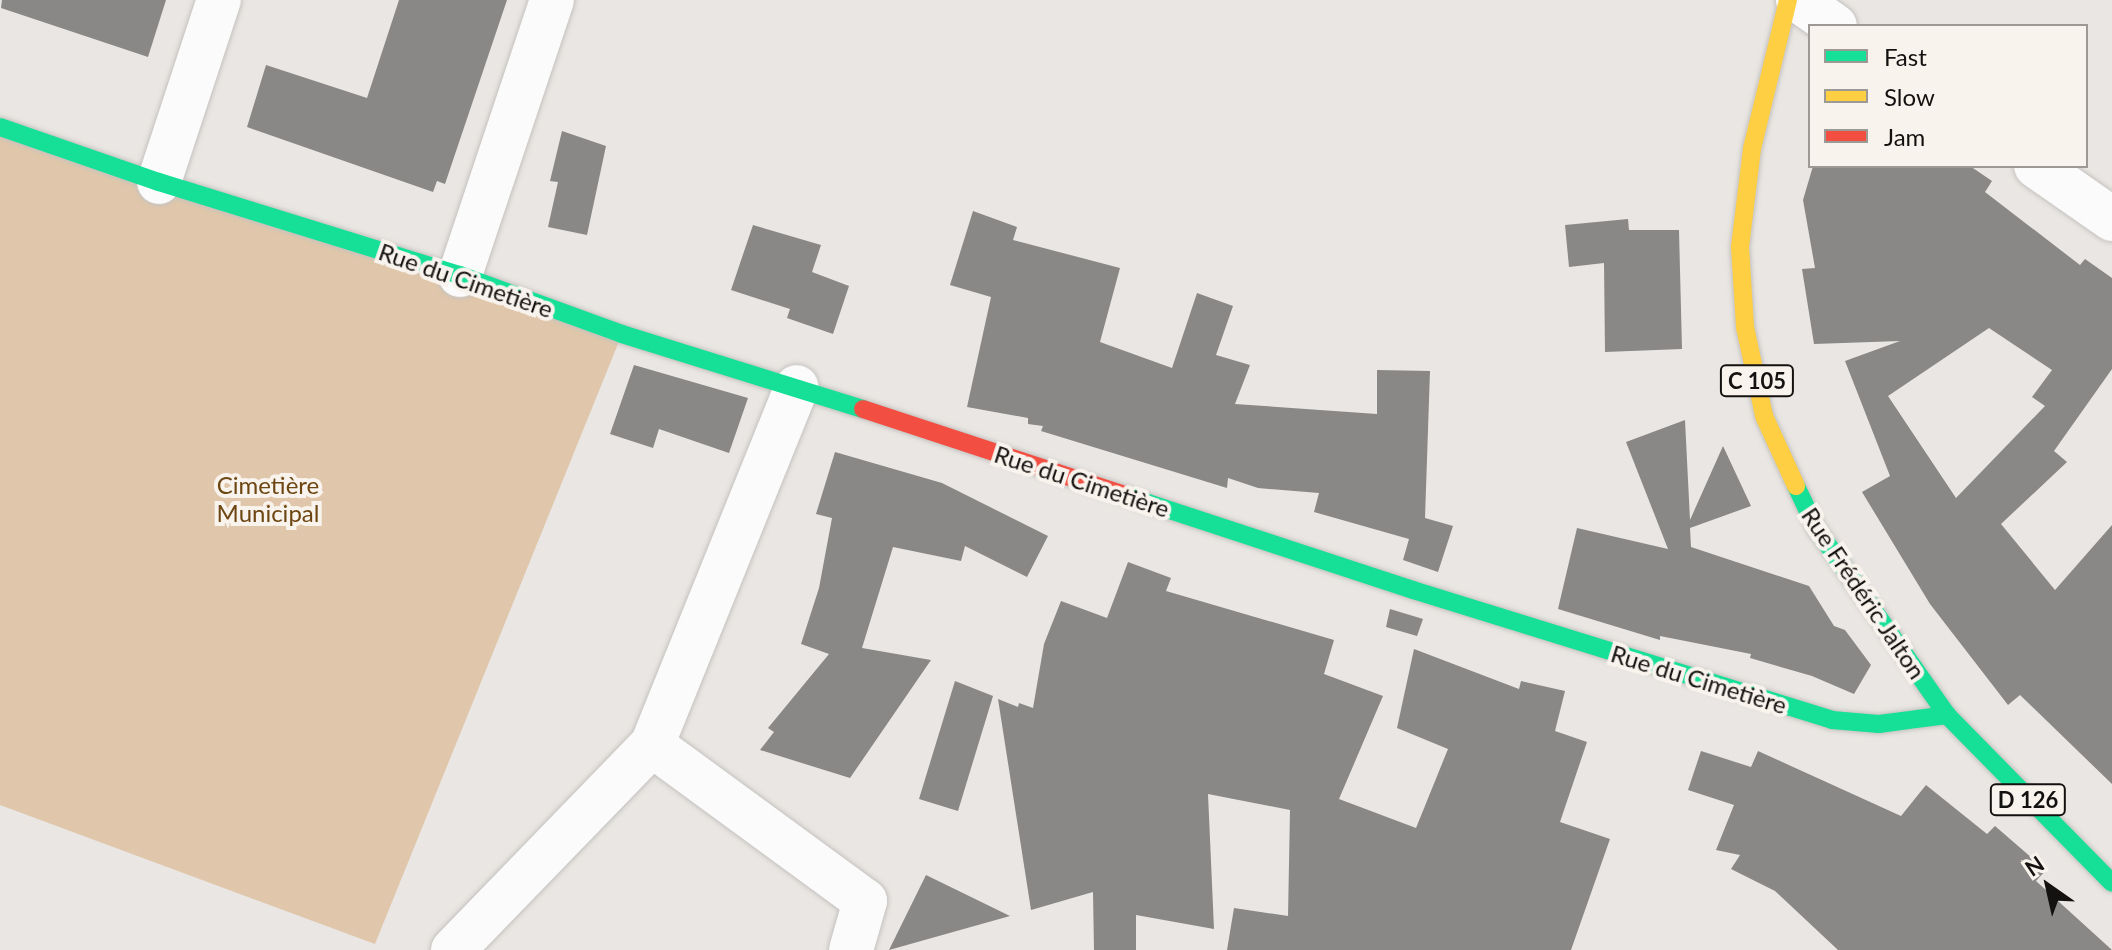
<!DOCTYPE html>
<meta charset="utf-8">
<style>
body{margin:0}
#map{position:relative;width:2112px;height:950px;overflow:hidden;background:#e9e6e3;font-family:Lato,sans-serif}
div>[style]{position:absolute}
.green>*{inset:0;background:#e0c7ab}
.building>*{inset:0;background:#8a8886}
.roads{filter:drop-shadow(0 0 2px #c4c2bf) drop-shadow(0 0 2px #c4c2bf)}
.street>*{height:44px;margin:-22px;padding:0 22px;transform-origin:22px;border-radius:22px;background:#fcfbfb}
.fast>*{height:18px;margin:-9px;padding:0 9px;transform-origin:9px;border-radius:9px;background:#16e098}
.slow>*{height:18px;margin:-9px;padding:0 9px;transform-origin:9px;border-radius:9px;background:#ffcf43}
.jam>*{height:18px;margin:-9px;padding:0 9px;transform-origin:9px;border-radius:9px;background:#f24e42}
span{translate:-50% -50%;white-space:nowrap;text-align:center;line-height:1.15;-webkit-text-stroke:8px #f9f3ed;paint-order:stroke}
.shield-label span{padding:2px 6px;background:#f9f3ed;border:2px solid;border-radius:6px;-webkit-text-stroke-width:0}
.shield-label{font-size:22px;color:#141210;font-weight:700}
.street-label{font-size:24px;color:#141210}
.park-label{font-size:24px;color:#6d4612}
.legend{position:absolute;left:1808px;top:24px;width:280px;height:144px;box-sizing:border-box;background:#f9f3ed;border:2px solid #9d9995;margin:0;padding:10px 14px;list-style:none;font-size:24px;color:#141210}
.legend li{display:flex;align-items:center;gap:16px;height:40px}
.legend b{width:40px;border:2px solid #9d9995}
.north{position:absolute;left:2008px;top:846px;width:80px;height:80px;-webkit-text-stroke:6px #f9f3ed;paint-order:stroke;rotate:326deg;font-size:22px;font-weight:700;line-height:32px;text-align:center;color:#141210}
.north::after{content:'';display:block;margin:auto;width:28px;height:36px;background:#141210;clip-path:polygon(50% 0,100% 100%,50% 72%,0 100%)}
</style>
<div id="map">
<div class="green">
<i style="clip-path:polygon(0 127px,622px 334px,375px 944px,0 805px)"></i>
</div>
<div class="building">
<i style="clip-path:polygon(2px 0,166px 0,148px 57px,1px 8px)"></i>
<i style="clip-path:polygon(399px 0,507px 0,445px 184px,437px 181px,433px 192px,247px 127px,266px 65px,367px 98px)"></i>
<i style="clip-path:polygon(562px 131px,606px 146px,587px 235px,548px 227px,558px 182px,550px 181px)"></i>
<i style="clip-path:polygon(evenodd,1813px 166px,1970px 166px,1992px 181px,1985px 192px,2080px 265px,2085px 259px,2112px 278px,2112px 369px,2054px 451px,2067px 462px,2001px 524px,2055px 590px,2112px 525px,2112px 784px,2020px 695px,2008px 705px,1930px 604px,1862px 492px,1890px 476px,1845px 361px,1900px 341px,1814px 344px,1802px 269px,1815px 268px,1803px 200px,1813px 166px,1989px 328px,2052px 370px,2032px 397px,2045px 406px,1956px 498px,1888px 396px,1989px 328px)"></i>
<i style="clip-path:polygon(973px 211px,1017px 227px,1013px 240px,1120px 268px,1100px 342px,1172px 368px,1197px 293px,1233px 306px,1216px 355px,1250px 365px,1235px 404px,1377px 414px,1377px 370px,1430px 371px,1425px 518px,1453px 526px,1438px 572px,1403px 560px,1409px 539px,1314px 512px,1319px 493px,1258px 488px,1228px 478px,1227px 488px,1041px 431px,1043px 426px,1028px 424px,1028px 418px,967px 407px,991px 297px,950px 285px)"></i>
<i style="clip-path:polygon(1628px 219px,1629px 230px,1679px 230px,1682px 349px,1605px 352px,1604px 263px,1569px 267px,1565px 225px)"></i>
<i style="clip-path:polygon(753px 225px,821px 245px,812px 272px,849px 286px,833px 334px,787px 318px,790px 309px,731px 290px)"></i>
<i style="clip-path:polygon(634px 365px,748px 398px,729px 453px,659px 429px,653px 448px,610px 434px)"></i>
<i style="clip-path:polygon(1685px 420px,1690px 520px,1723px 446px,1751px 506px,1690px 528px,1691px 547px,1809px 586px,1834px 626px,1845px 630px,1871px 665px,1854px 694px,1812px 676px,1750px 658px,1751px 654px,1660px 636px,1660px 640px,1558px 609px,1577px 528px,1668px 549px,1626px 442px)"></i>
<i style="clip-path:polygon(835px 452px,942px 483px,1048px 536px,1027px 577px,965px 546px,961px 561px,893px 547px,862px 648px,931px 660px,850px 778px,760px 750px,774px 732px,768px 728px,829px 654px,801px 644px,819px 588px,832px 518px,816px 514px)"></i>
<i style="clip-path:polygon(1128px 562px,1171px 578px,1166px 591px,1334px 640px,1324px 674px,1383px 696px,1339px 799px,1416px 828px,1448px 749px,1397px 728px,1414px 649px,1519px 689px,1521px 681px,1565px 691px,1555px 731px,1587px 742px,1560px 822px,1610px 839px,1571px 950px,1227px 950px,1234px 908px,1288px 916px,1290px 810px,1208px 794px,1214px 929px,1136px 915px,1136px 950px,1094px 950px,1093px 892px,1031px 910px,998px 699px,1018px 707px,1019px 703px,1033px 708px,1044px 644px,1061px 601px,1107px 618px)"></i>
<i style="clip-path:polygon(1390px 609px,1423px 619px,1417px 636px,1386px 627px)"></i>
<i style="clip-path:polygon(955px 681px,993px 696px,958px 811px,919px 799px)"></i>
<i style="clip-path:polygon(1701px 751px,1751px 767px,1758px 751px,1901px 816px,1926px 785px,1987px 834px,1995px 826px,2046px 870px,2036px 881px,2112px 950px,1838px 950px,1775px 891px,1731px 869px,1740px 855px,1716px 850px,1734px 805px,1688px 790px)"></i>
<i style="clip-path:polygon(926px 875px,1010px 916px,889px 950px)"></i>
</div>
<div class="roads">
<div class="street">
<i style="left:1798px;top:0;width:45px;rotate:35.1deg"></i>
<i style="left:2036px;top:166px;width:93px;rotate:34.9deg"></i>
<i style="left:159px;top:182px;width:192px;rotate:-71.8deg"></i>
<i style="left:460px;top:275px;width:290px;rotate:-71.5deg"></i>
<i style="left:652px;top:745px;width:264px;rotate:36.2deg"></i>
<i style="left:865px;top:901px;width:51px;rotate:105.9deg"></i>
<i style="left:453px;top:950px;width:286px;rotate:-45.9deg"></i>
<i style="left:652px;top:745px;width:386px;rotate:-68deg"></i>
</div>
<div class="fast">
<i style="left:0;top:127px;width:168px;rotate:19.1deg"></i>
<i style="left:159px;top:182px;width:315px;rotate:17.2deg"></i>
<i style="left:460px;top:275px;width:172px;rotate:20deg"></i>
<i style="left:622px;top:334px;width:252px;rotate:17.3deg"></i>
<i style="left:1796px;top:486px;width:47px;rotate:64.5deg"></i>
<i style="left:1816px;top:528px;width:228px;rotate:55deg"></i>
<i style="left:1947px;top:715px;width:235px;rotate:45.5deg"></i>
<i style="left:1127px;top:496px;width:301px;rotate:18.2deg"></i>
<i style="left:1413px;top:590px;width:439px;rotate:17.2deg"></i>
<i style="left:1832px;top:720px;width:47px;rotate:4.9deg"></i>
<i style="left:1879px;top:724px;width:69px;rotate:-7.5deg"></i>
</div>
<div class="slow">
<i style="left:1788px;top:0;width:153px;rotate:103.6deg"></i>
<i style="left:1752px;top:149px;width:99px;rotate:97deg"></i>
<i style="left:1740px;top:247px;width:80px;rotate:86.4deg"></i>
<i style="left:1745px;top:327px;width:91px;rotate:77.9deg"></i>
<i style="left:1764px;top:416px;width:77px;rotate:65.4deg"></i>
</div>
<div class="jam">
<i style="left:863px;top:409px;width:278px;rotate:18.2deg"></i>
</div>
</div>
<div class="shield-label">
<span style="left:1757px;top:381px">C 105</span>
<span style="left:2028px;top:800px">D 126</span>
</div>
<div class="street-label">
<span style="left:466px;top:280px;rotate:19deg">Rue du Cimetière</span>
<span style="left:1082px;top:481px;rotate:18deg">Rue du Cimetière</span>
<span style="left:1864px;top:593px;rotate:56deg">Rue Frédéric Jalton</span>
<span style="left:1699px;top:679px;rotate:17deg">Rue du Cimetière</span>
</div>
<div class="park-label">
<span style="left:268px;top:499px">Cimetière<br>Municipal</span>
</div>
<ul class="legend">
<li><b style="height:10px;background:#16e098"></b>Fast</li>
<li><b style="height:10px;background:#ffcf43"></b>Slow</li>
<li><b style="height:10px;background:#f24e42"></b>Jam</li>
</ul>
<div class="north">N</div>
</div>
